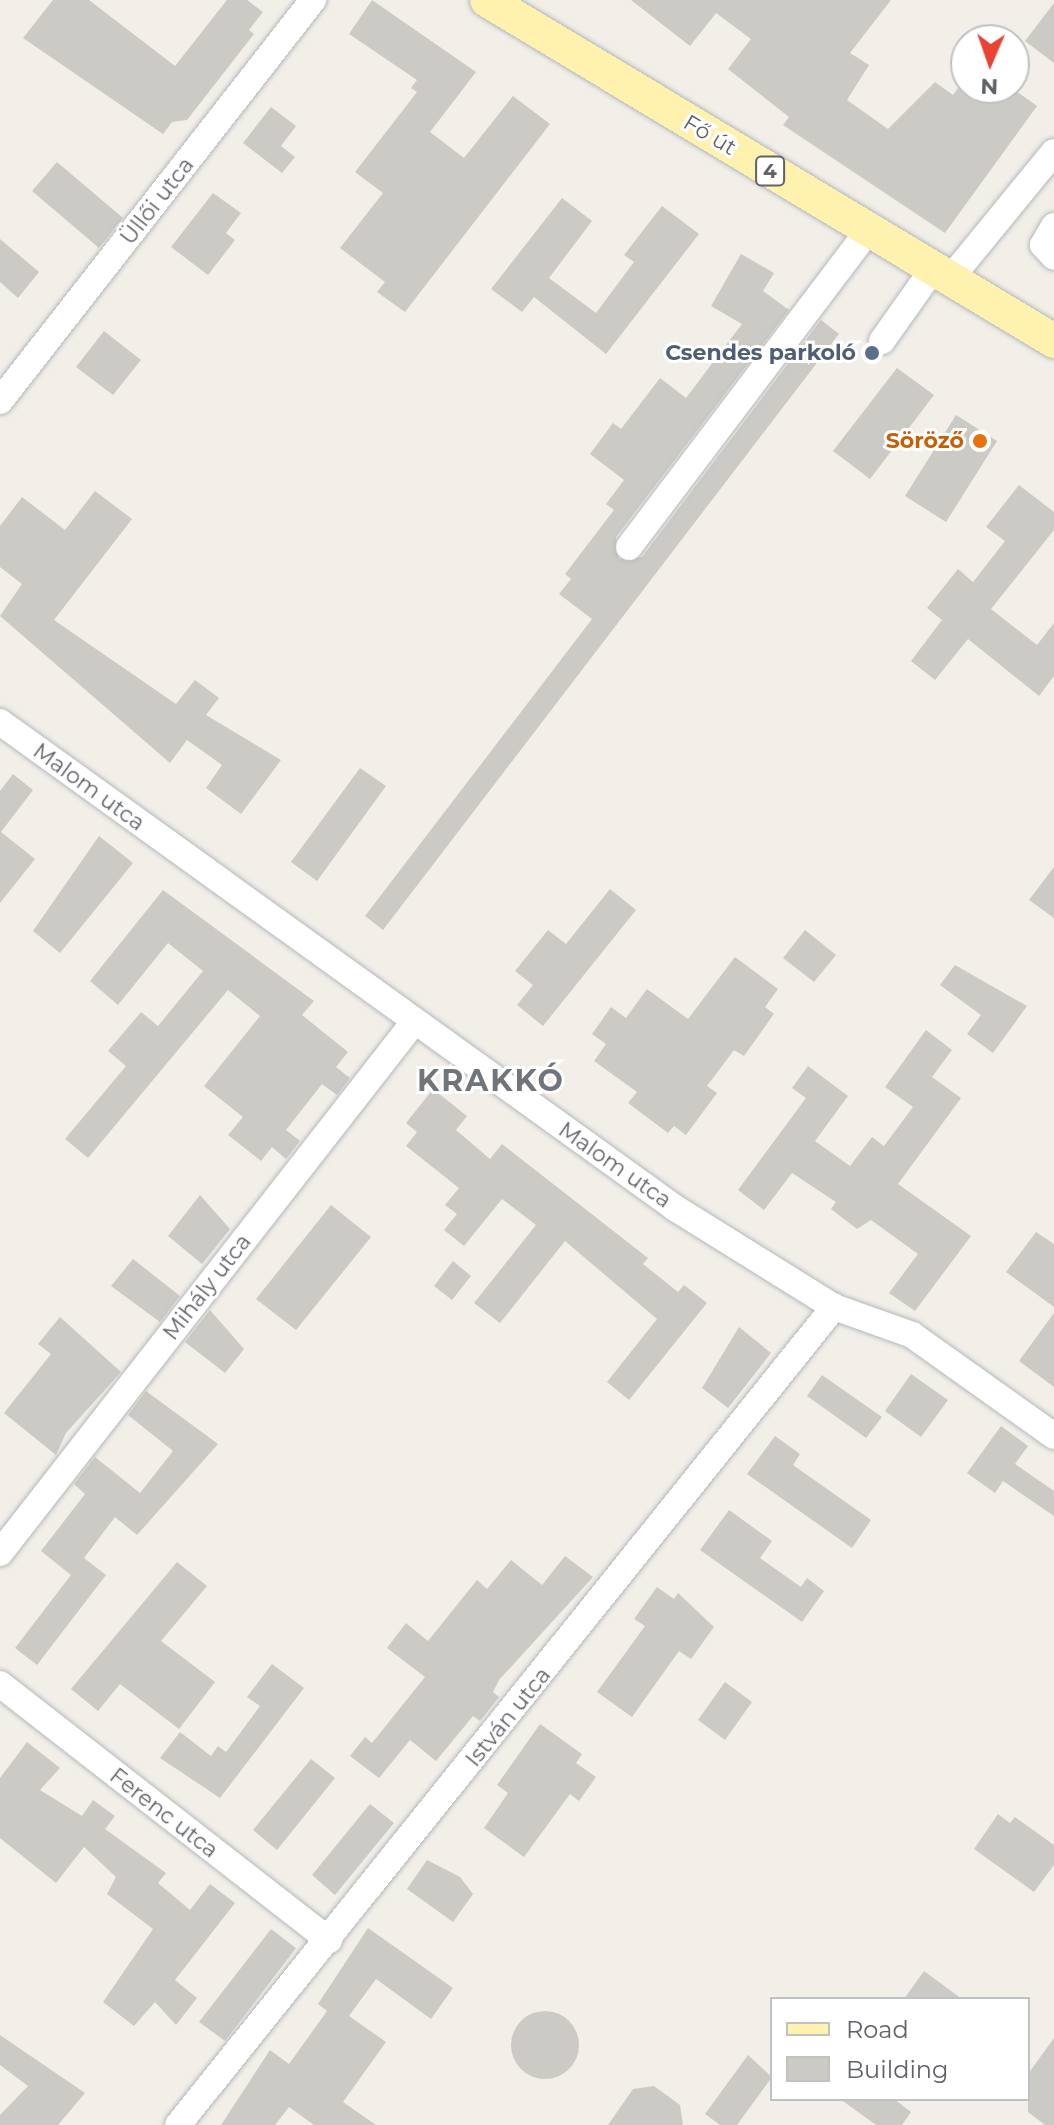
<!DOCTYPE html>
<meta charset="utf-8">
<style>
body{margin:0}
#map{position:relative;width:1054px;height:2125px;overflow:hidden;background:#f1efe8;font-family:Montserrat,sans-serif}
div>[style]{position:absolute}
.building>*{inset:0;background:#cccac5}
.round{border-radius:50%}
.roads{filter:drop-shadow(0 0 2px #b5b8bc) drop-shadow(0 0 2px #b5b8bc)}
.minor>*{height:26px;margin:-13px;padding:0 13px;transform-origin:13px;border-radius:13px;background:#fff}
.major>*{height:34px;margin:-17px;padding:0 17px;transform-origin:17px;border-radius:17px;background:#fff2af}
.dots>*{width:22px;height:22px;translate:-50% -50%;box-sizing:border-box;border:4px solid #fff;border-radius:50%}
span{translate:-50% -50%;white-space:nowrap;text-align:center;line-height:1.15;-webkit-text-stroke:6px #fff;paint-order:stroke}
.shield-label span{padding:2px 6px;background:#fff;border:2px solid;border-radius:6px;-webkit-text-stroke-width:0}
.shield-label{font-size:20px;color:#5f6368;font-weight:700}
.street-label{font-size:22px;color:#5f6368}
.service-label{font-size:22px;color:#4e5e75;font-weight:700}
.right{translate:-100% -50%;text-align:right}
.food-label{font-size:22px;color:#c56008;font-weight:700}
.district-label{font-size:30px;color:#70757a;font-weight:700;letter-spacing:2px}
.legend{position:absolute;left:770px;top:1997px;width:260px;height:104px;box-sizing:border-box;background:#fff;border:2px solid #bfc1c3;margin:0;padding:10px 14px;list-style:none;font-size:24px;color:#5f6368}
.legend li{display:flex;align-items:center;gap:16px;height:40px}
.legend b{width:40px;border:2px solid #bfc1c3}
.north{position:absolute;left:950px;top:24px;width:80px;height:80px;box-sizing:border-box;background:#fff;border:2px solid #bfc1c3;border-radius:50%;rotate:182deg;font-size:22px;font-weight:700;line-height:32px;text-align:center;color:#5f6368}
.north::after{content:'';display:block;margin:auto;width:28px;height:36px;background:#ea4335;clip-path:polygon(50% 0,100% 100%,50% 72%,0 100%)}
</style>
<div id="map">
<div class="building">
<i style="clip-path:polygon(53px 0,89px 0,175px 66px,227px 0,247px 0,263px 12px,249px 30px,254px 34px,187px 120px,172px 122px,163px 134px,23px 38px)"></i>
<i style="clip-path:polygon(372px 0,476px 72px,430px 132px,464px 158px,513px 96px,550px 124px,405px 312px,377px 292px,385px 282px,340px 248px,383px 193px,355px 172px,417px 92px,411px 88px,417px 80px,349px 34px)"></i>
<i style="clip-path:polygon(631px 0,891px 0,850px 53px,869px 65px,847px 100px,888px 129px,935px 82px,953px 95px,958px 88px,1012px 88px,1037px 106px,945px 233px,783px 125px,789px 117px,728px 69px,751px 39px,716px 13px,690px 46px)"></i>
<i style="clip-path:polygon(1054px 3px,1054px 63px,1025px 41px)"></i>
<i style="clip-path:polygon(271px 107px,296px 126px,281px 146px,295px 157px,282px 173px,243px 143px)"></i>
<i style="clip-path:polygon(57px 162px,123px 218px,99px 248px,32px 191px)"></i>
<i style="clip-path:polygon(213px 193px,241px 213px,226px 233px,235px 240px,208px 275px,171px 247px)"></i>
<i style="clip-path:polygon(562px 198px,592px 221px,549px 278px,596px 313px,634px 262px,624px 255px,662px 206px,699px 234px,606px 354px,534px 297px,522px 312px,491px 289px)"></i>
<i style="clip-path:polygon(0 239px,39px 272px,18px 298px,0 282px)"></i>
<i style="clip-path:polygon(741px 254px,774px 273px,763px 291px,789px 310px,616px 537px,619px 559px,642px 557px,821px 320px,839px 334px,383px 930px,365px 916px,592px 619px,559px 594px,571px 579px,565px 574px,614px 510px,606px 504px,624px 480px,590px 454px,613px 423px,621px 429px,660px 378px,686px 398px,742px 324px,711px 306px)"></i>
<i style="clip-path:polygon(104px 331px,141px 360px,113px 395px,76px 367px)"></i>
<i style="clip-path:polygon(897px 368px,934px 395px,870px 479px,833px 451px)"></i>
<i style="clip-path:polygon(956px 415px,997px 441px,946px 522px,905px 496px)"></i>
<i style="clip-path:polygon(1019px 485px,1054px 512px,1054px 530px,991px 609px,1037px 645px,1054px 623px,1054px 676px,1039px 696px,968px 639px,935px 680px,911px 661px,942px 620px,927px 608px,958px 569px,973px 582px,1005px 541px,986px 527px)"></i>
<i style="clip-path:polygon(95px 491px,132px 519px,54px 620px,176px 704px,195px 680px,219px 698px,206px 715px,281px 760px,241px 814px,206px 788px,222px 765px,187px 740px,170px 763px,0 616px,22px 584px,0 567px,0 526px,22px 497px,65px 530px)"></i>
<i style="clip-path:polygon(360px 768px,386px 786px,317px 881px,291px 862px)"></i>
<i style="clip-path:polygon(13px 774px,33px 790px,1px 832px,35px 859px,0 903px,0 791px)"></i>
<i style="clip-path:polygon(99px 836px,133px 863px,60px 953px,33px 931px)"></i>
<i style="clip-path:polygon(1054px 867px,1054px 918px,1029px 900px)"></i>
<i style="clip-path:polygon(610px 889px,636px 910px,543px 1026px,517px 1005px,533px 985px,515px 971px,548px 930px,566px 944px)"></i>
<i style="clip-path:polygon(163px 890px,314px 1001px,302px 1015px,348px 1052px,336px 1067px,350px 1078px,337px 1095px,322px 1084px,286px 1130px,300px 1141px,286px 1159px,272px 1147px,261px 1161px,228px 1135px,243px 1117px,204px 1086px,260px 1016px,228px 990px,88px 1158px,65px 1139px,126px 1066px,108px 1051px,141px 1012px,158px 1026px,203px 971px,168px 943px,118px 1005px,90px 981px)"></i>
<i style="clip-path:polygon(805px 930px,836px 955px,814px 982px,783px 958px)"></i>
<i style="clip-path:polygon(735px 957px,778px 989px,765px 1007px,774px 1014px,744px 1056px,734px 1050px,707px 1086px,717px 1093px,686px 1135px,674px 1126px,668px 1133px,628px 1103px,637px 1092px,594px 1061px,606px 1044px,592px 1034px,611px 1007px,626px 1018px,647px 989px,688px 1019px)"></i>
<i style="clip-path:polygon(955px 965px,1027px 1006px,993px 1053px,967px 1034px,981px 1015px,940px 985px)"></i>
<i style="clip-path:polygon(926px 1030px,952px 1050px,932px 1077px,961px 1098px,898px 1184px,971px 1236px,915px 1311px,889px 1293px,918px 1254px,871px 1220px,857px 1229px,831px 1209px,836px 1202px,792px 1173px,764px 1210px,738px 1190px,806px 1098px,792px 1088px,808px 1066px,848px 1096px,815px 1141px,850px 1166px,872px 1137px,884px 1146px,913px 1107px,885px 1087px)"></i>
<i style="clip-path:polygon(433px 1089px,467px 1116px,456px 1130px,490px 1159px,502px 1144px,648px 1258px,643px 1264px,678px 1292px,684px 1285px,707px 1303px,629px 1400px,607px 1382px,657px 1319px,565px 1241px,500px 1323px,474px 1303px,536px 1225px,502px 1199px,464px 1246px,444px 1230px,457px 1214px,445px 1205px,459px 1188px,406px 1146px,417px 1132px,406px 1123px)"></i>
<i style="clip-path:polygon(200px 1195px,230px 1229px,202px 1264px,168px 1236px)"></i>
<i style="clip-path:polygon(331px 1205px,371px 1237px,296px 1330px,256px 1299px)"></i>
<i style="clip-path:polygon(1036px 1232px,1054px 1244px,1054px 1307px,1006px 1272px)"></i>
<i style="clip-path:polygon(133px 1259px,180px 1296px,160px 1322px,111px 1286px)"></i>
<i style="clip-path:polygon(453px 1261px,471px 1276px,452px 1300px,434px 1286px)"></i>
<i style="clip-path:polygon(210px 1310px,244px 1349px,225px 1373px,185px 1342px)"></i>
<i style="clip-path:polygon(1054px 1313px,1054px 1387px,1019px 1361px)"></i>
<i style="clip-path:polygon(60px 1317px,121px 1372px,66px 1433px,56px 1455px,4px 1413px,51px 1354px,38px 1344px)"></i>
<i style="clip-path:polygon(739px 1327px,771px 1353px,728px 1408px,702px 1388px)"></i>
<i style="clip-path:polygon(911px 1374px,948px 1400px,921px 1437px,885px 1411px)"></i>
<i style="clip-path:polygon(822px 1375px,882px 1417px,866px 1438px,807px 1396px)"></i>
<i style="clip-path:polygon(146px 1391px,218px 1444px,137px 1535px,115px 1517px,84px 1558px,106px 1575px,37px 1665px,15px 1648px,71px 1575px,41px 1551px,85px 1494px,74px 1484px,95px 1457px,140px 1493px,173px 1451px,128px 1415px)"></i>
<i style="clip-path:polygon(1001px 1426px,1028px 1446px,1015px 1464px,1054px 1491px,1054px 1516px,1003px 1481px,995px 1493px,967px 1473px)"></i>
<i style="clip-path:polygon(775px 1436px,800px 1454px,793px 1465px,871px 1520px,852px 1548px,747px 1474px)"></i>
<i style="clip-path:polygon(729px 1510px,772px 1541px,760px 1558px,801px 1587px,807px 1578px,824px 1591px,802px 1622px,700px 1550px)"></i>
<i style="clip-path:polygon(565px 1556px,593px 1577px,499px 1680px,493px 1692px,499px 1697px,480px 1721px,473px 1716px,436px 1761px,410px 1740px,379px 1778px,350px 1756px,365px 1737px,372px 1743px,425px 1677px,387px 1648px,406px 1623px,428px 1641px,477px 1580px,487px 1589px,511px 1560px,542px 1585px)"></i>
<i style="clip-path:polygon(177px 1562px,207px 1586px,161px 1641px,215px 1682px,179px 1729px,120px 1684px,98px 1711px,71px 1689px)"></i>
<i style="clip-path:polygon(657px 1587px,674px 1599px,678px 1593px,714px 1627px,691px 1659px,679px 1651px,632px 1717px,597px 1692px,645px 1626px,634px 1619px)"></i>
<i style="clip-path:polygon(272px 1664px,304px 1688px,220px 1798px,160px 1758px,180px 1732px,211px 1756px,218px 1746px,226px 1752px,260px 1706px,247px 1697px)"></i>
<i style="clip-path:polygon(725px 1682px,752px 1702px,725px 1740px,698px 1720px)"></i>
<i style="clip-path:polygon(540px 1724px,582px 1754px,576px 1763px,596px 1777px,579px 1801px,570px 1794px,524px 1857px,484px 1828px,508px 1793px,497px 1785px)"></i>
<i style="clip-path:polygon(27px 1742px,60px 1768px,40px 1790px,82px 1816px,93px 1800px,115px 1816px,105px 1829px,166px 1873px,158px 1883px,190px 1910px,210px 1884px,235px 1903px,175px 1980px,197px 1998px,176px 2025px,155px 2002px,134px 2026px,103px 2002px,153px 1929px,107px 1894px,116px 1877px,84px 1847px,56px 1883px,0 1838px,0 1778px)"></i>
<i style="clip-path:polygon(311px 1759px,335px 1778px,277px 1850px,253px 1830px)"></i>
<i style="clip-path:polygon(370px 1804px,394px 1823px,335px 1895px,312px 1875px)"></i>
<i style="clip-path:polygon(998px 1814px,1010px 1823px,1015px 1817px,1054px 1845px,1054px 1865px,1034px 1892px,974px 1849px)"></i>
<i style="clip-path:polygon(427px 1860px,460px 1877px,473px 1894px,453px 1922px,407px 1889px)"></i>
<i style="clip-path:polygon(368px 1928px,453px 1988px,431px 2019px,376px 1979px,349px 2016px,386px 2042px,343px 2102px,376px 2125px,314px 2125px,289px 2107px,275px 2125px,221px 2125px,270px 2050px,289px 2064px,327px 2011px,318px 2004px)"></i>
<i style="clip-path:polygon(271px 1929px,296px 1948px,225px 2041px,199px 2022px)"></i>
<i style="clip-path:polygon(924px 1971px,962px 1999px,904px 1999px)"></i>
<i class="round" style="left:511px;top:2011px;width:68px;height:68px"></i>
<i style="clip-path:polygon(0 2035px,85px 2093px,58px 2125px,0 2125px,0 2115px,28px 2086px,0 2065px)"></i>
<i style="clip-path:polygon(1054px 2038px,1054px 2125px,1045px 2125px,1028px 2112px,1028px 2074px)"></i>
<i style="clip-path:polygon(748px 2055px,772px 2077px,737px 2125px,720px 2125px,705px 2114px)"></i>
<i style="clip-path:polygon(654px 2086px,680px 2105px,683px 2125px,608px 2125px,633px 2089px)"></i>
<i style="clip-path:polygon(840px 2099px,894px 2099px,911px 2112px,902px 2125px,876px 2125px)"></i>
</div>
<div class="roads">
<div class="minor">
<i style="left:1054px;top:226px;width:22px;rotate:120deg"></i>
<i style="left:1043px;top:245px;width:16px;rotate:47deg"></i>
<i style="left:950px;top:279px;width:164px;rotate:-50.7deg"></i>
<i style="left:882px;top:341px;width:88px;rotate:-54.7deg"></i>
<i style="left:0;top:401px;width:509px;rotate:-52.03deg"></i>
<i style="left:629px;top:547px;width:398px;rotate:-52.9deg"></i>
<i style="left:0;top:722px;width:832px;rotate:35.75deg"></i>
<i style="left:675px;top:1208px;width:187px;rotate:31.9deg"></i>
<i style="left:834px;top:1307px;width:83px;rotate:19.7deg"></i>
<i style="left:912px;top:1335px;width:174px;rotate:35.4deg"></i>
<i style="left:0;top:1553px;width:673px;rotate:-52.06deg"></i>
<i style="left:0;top:1684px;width:417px;rotate:37.9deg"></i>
<i style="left:178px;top:2125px;width:1049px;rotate:-51.27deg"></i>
</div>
<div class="major">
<i style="left:487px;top:0;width:662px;rotate:31.02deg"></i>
</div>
</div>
<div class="dots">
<i style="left:872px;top:353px;background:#5c6f8a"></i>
<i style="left:980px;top:441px;background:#e8710a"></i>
</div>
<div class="shield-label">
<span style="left:770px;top:171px">4</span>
</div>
<div class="street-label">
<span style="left:710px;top:135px;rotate:31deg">Fő út</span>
<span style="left:157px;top:201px;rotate:-52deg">Üllői utca</span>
<span style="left:89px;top:787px;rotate:36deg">Malom utca</span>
<span style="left:615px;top:1165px;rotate:35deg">Malom utca</span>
<span style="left:207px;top:1287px;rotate:-52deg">Mihály utca</span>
<span style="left:508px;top:1717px;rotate:-51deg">István utca</span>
<span style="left:164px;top:1813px;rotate:38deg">Ferenc utca</span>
</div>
<div class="service-label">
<span class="right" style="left:856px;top:353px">Csendes parkoló</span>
</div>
<div class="food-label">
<span class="right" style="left:964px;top:441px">Söröző</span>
</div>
<div class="district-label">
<span style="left:491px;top:1081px">KRAKKÓ</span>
</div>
<ul class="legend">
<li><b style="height:10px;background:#fff2af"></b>Road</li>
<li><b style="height:22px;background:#cccac5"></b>Building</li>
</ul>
<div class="north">N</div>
</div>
